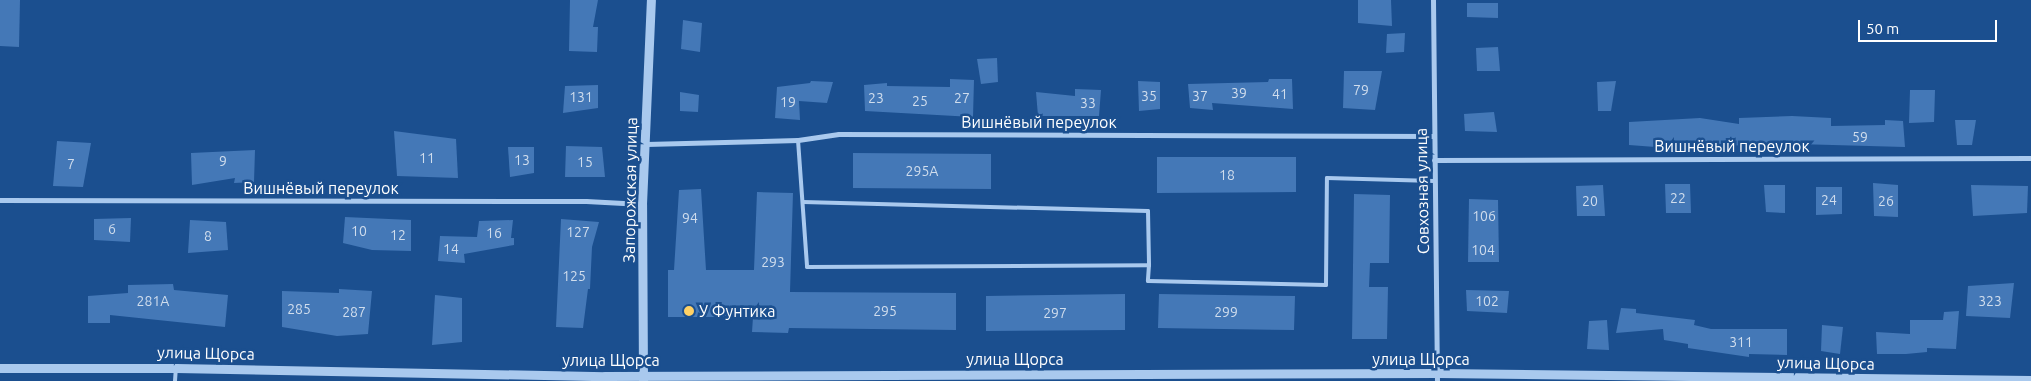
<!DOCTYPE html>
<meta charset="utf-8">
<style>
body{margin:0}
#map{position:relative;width:2031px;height:381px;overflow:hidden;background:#1b4f8f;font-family:Ubuntu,sans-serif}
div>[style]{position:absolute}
.building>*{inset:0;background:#4478b7}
.service>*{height:4px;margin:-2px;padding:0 2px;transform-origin:2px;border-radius:2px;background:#a9c9ee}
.minor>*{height:5px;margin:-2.5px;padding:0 2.5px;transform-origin:2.5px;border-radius:2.5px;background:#a9c9ee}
.tertiary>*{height:9px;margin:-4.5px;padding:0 4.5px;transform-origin:4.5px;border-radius:4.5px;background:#a9c9ee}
.dots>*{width:14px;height:14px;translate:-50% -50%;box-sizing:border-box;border:2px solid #1b4f8f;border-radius:50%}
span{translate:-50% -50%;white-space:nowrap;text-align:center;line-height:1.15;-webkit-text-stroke:5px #1b4f8f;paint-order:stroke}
.number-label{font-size:14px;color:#d0dded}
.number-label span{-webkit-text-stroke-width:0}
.street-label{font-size:16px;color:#fff}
.poi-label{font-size:16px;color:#fff}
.left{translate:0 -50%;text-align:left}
.scale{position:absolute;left:1858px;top:20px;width:139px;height:22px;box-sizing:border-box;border:2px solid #fff;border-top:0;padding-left:6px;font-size:15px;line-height:18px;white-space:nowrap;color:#fff;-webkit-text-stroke:4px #1b4f8f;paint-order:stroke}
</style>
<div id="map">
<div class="building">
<i style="clip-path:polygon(0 0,20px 0,19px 47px,0 46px)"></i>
<i style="clip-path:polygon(570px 0,598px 0,593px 27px,598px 27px,597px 52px,569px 51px)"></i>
<i style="clip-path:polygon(1358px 0,1391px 0,1392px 26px,1358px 23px)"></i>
<i style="clip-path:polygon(1467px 3px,1498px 3px,1498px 18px,1467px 17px)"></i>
<i style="clip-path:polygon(683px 20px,702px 23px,700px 52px,681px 49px)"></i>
<i style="clip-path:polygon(1405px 33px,1404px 52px,1386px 53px,1387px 34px)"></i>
<i style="clip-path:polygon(1498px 47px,1500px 71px,1477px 71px,1476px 48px)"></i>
<i style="clip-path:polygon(997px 58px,998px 82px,981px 84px,977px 59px)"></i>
<i style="clip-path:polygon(1344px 71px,1382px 71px,1375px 110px,1343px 108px)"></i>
<i style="clip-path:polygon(950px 79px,974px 80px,973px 117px,865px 111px,864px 85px,887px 83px,887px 86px,950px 87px)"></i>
<i style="clip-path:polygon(1269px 79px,1292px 79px,1293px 109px,1212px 103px,1213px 110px,1190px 108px,1188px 84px,1268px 82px)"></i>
<i style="clip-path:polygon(811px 81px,833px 82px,827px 103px,799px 101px,800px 120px,775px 118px,777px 87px,810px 83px)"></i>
<i style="clip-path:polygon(1138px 81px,1160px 82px,1160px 109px,1139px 111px)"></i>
<i style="clip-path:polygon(1616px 81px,1611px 111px,1598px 111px,1597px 82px)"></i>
<i style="clip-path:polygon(598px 85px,598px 108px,563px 113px,565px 86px)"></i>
<i style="clip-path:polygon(1075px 89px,1101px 90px,1099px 116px,1038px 116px,1036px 92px,1075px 96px)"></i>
<i style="clip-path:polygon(1910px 90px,1935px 90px,1934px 122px,1909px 123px)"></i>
<i style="clip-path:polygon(680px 92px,699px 95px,698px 112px,680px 111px)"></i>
<i style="clip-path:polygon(1494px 112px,1497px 132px,1465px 131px,1464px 114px)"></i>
<i style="clip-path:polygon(1792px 116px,1831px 118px,1831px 126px,1885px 125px,1885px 120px,1903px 121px,1905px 147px,1760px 143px,1695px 150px,1629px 145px,1629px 122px,1700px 118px,1739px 124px,1739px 118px)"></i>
<i style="clip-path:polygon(1955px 120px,1976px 120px,1972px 145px,1957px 145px)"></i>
<i style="clip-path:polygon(394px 131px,456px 139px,458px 178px,397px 176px)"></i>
<i style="clip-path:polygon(57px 141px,91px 143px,83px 187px,53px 186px)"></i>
<i style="clip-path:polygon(566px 146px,602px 147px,605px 177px,565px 177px)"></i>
<i style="clip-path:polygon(508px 147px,534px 147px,534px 173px,510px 177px)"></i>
<i style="clip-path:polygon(255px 150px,254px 182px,234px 183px,235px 178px,192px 185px,191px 153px)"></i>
<i style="clip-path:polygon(853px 153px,991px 154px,991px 189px,853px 188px)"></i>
<i style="clip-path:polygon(1157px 157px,1296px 157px,1296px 192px,1157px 193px)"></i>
<i style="clip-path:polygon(1873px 183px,1898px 185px,1898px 217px,1874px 216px)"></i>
<i style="clip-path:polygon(1665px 184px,1690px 184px,1691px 213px,1666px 213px)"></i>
<i style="clip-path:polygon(1603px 185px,1605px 216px,1577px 216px,1576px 186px)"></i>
<i style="clip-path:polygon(1764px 185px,1785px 185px,1785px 213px,1766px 212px)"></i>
<i style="clip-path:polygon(1971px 185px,2028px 186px,2027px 213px,1973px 216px)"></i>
<i style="clip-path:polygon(1816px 187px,1842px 187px,1842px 214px,1816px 215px)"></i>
<i style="clip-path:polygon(701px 189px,706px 270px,754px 270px,757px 192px,793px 193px,790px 292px,956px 293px,956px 330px,789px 328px,788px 333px,752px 332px,753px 317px,668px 317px,668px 270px,674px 270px,679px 190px)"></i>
<i style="clip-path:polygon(1354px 194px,1390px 195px,1389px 263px,1370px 263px,1369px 287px,1388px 287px,1387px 339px,1352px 339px)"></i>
<i style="clip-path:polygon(1469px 199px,1498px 200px,1499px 262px,1468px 262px)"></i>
<i style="clip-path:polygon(345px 217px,411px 220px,411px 251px,372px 250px,343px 243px)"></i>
<i style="clip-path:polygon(131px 218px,130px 242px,94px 240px,94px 219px)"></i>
<i style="clip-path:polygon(561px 219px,599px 222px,592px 247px,590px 289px,588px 289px,583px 328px,556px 327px)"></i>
<i style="clip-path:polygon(190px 220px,226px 222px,228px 250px,188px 253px)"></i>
<i style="clip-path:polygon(513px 220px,511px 238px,514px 238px,514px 245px,464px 254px,465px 263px,438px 261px,440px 236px,477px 237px,479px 221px)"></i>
<i style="clip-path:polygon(2014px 283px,2010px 318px,1966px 316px,1968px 286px)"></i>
<i style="clip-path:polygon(173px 284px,174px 290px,228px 295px,225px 327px,110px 315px,110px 323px,88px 323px,88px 296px,128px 293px,128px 285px)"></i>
<i style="clip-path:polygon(339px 289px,372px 291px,368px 334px,337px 336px,282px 327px,282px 291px,339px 293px)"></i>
<i style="clip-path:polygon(1466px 290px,1509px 291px,1507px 313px,1467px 311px)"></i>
<i style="clip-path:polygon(1125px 294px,1125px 330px,986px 331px,986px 296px)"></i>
<i style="clip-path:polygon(1159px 294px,1295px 296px,1294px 330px,1158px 328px)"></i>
<i style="clip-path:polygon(435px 295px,462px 298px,462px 342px,432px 345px)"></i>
<i style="clip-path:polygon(1621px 308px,1636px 309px,1636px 313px,1695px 320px,1694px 325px,1711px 329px,1787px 329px,1787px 355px,1749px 354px,1749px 357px,1688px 348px,1688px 344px,1664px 340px,1663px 329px,1616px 333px)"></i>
<i style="clip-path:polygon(1959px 311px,1956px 349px,1927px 348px,1927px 352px,1906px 354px,1877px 354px,1876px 332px,1910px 334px,1910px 320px,1943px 320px,1944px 312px)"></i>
<i style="clip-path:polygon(1607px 320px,1609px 350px,1587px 349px,1589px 321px)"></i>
<i style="clip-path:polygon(1822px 325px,1843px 327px,1840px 354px,1821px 351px)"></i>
</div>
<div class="service">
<i style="left:798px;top:140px;width:127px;rotate:85.9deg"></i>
<i style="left:807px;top:267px;width:342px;rotate:-0.3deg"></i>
<i style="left:1149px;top:265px;width:16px;rotate:94deg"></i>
<i style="left:1148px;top:281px;width:178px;rotate:1.3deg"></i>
<i style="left:1326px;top:285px;width:107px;rotate:-89.5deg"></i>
<i style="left:1327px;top:178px;width:107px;rotate:1.6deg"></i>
<i style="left:803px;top:202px;width:345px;rotate:1.5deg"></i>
<i style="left:1148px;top:211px;width:54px;rotate:88.9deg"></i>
<i style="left:175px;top:381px;width:13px;rotate:-86deg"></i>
</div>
<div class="minor">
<i style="left:1433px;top:0;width:381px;rotate:89.4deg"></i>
<i style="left:646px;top:144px;width:152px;rotate:-1.5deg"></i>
<i style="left:798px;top:140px;width:41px;rotate:-8.3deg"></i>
<i style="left:839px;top:134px;width:594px;rotate:0.19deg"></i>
<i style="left:1434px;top:160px;width:597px;rotate:-0.19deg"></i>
<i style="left:0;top:200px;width:586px;rotate:0.1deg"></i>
<i style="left:586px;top:201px;width:56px;rotate:3.1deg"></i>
</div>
<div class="tertiary">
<i style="left:0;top:368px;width:176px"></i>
<i style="left:176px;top:368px;width:429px;rotate:1.1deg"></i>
<i style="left:605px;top:376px;width:832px;rotate:-0.21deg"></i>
<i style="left:1437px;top:373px;width:594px;rotate:0.68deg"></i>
<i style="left:643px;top:380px;width:176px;rotate:-90.3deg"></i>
<i style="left:642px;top:204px;width:204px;rotate:-87.5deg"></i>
</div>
<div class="dots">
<i style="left:689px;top:311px;background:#ffd166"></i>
</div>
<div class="number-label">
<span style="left:1361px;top:90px">79</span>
<span style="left:1239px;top:93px">39</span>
<span style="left:1280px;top:94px">41</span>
<span style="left:1149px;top:96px">35</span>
<span style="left:1200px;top:96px">37</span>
<span style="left:581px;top:97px">131</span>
<span style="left:876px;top:98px">23</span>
<span style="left:962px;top:98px">27</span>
<span style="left:920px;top:101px">25</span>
<span style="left:788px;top:102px">19</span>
<span style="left:1088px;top:103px">33</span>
<span style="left:1860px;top:137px">59</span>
<span style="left:427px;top:158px">11</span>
<span style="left:522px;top:160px">13</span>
<span style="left:223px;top:161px">9</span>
<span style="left:585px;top:162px">15</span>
<span style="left:71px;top:164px">7</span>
<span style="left:922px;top:171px">295А</span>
<span style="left:1227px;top:175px">18</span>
<span style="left:1678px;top:198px">22</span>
<span style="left:1829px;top:200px">24</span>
<span style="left:1590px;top:201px">20</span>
<span style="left:1886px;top:201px">26</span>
<span style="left:1484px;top:216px">106</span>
<span style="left:690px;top:218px">94</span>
<span style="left:112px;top:229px">6</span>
<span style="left:359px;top:231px">10</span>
<span style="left:578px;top:232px">127</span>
<span style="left:494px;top:233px">16</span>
<span style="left:398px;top:235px">12</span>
<span style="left:208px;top:236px">8</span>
<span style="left:451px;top:249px">14</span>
<span style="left:1483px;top:250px">104</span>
<span style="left:773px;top:262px">293</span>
<span style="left:574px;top:276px">125</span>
<span style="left:153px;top:301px">281А</span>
<span style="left:1487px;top:301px">102</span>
<span style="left:1990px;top:301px">323</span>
<span style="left:299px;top:309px">285</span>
<span style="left:885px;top:311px">295</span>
<span style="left:354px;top:312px">287</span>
<span style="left:1226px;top:312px">299</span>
<span style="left:1055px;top:313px">297</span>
<span style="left:1741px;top:342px">311</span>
</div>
<div class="street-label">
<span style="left:1039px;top:122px">Вишнёвый переулок</span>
<span style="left:1732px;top:146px">Вишнёвый переулок</span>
<span style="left:321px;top:188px">Вишнёвый переулок</span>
<span style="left:630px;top:190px;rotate:-89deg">Запорожская улица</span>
<span style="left:1422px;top:191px;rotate:-91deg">Совхозная улица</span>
<span style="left:206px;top:353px;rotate:1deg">улица Щорса</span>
<span style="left:1015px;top:359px">улица Щорса</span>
<span style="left:1421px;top:359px">улица Щорса</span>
<span style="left:611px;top:360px">улица Щорса</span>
<span style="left:1826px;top:363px;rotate:1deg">улица Щорса</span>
</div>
<div class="poi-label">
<span class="left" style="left:699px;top:311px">У Фунтика</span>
</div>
<div class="scale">50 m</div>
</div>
